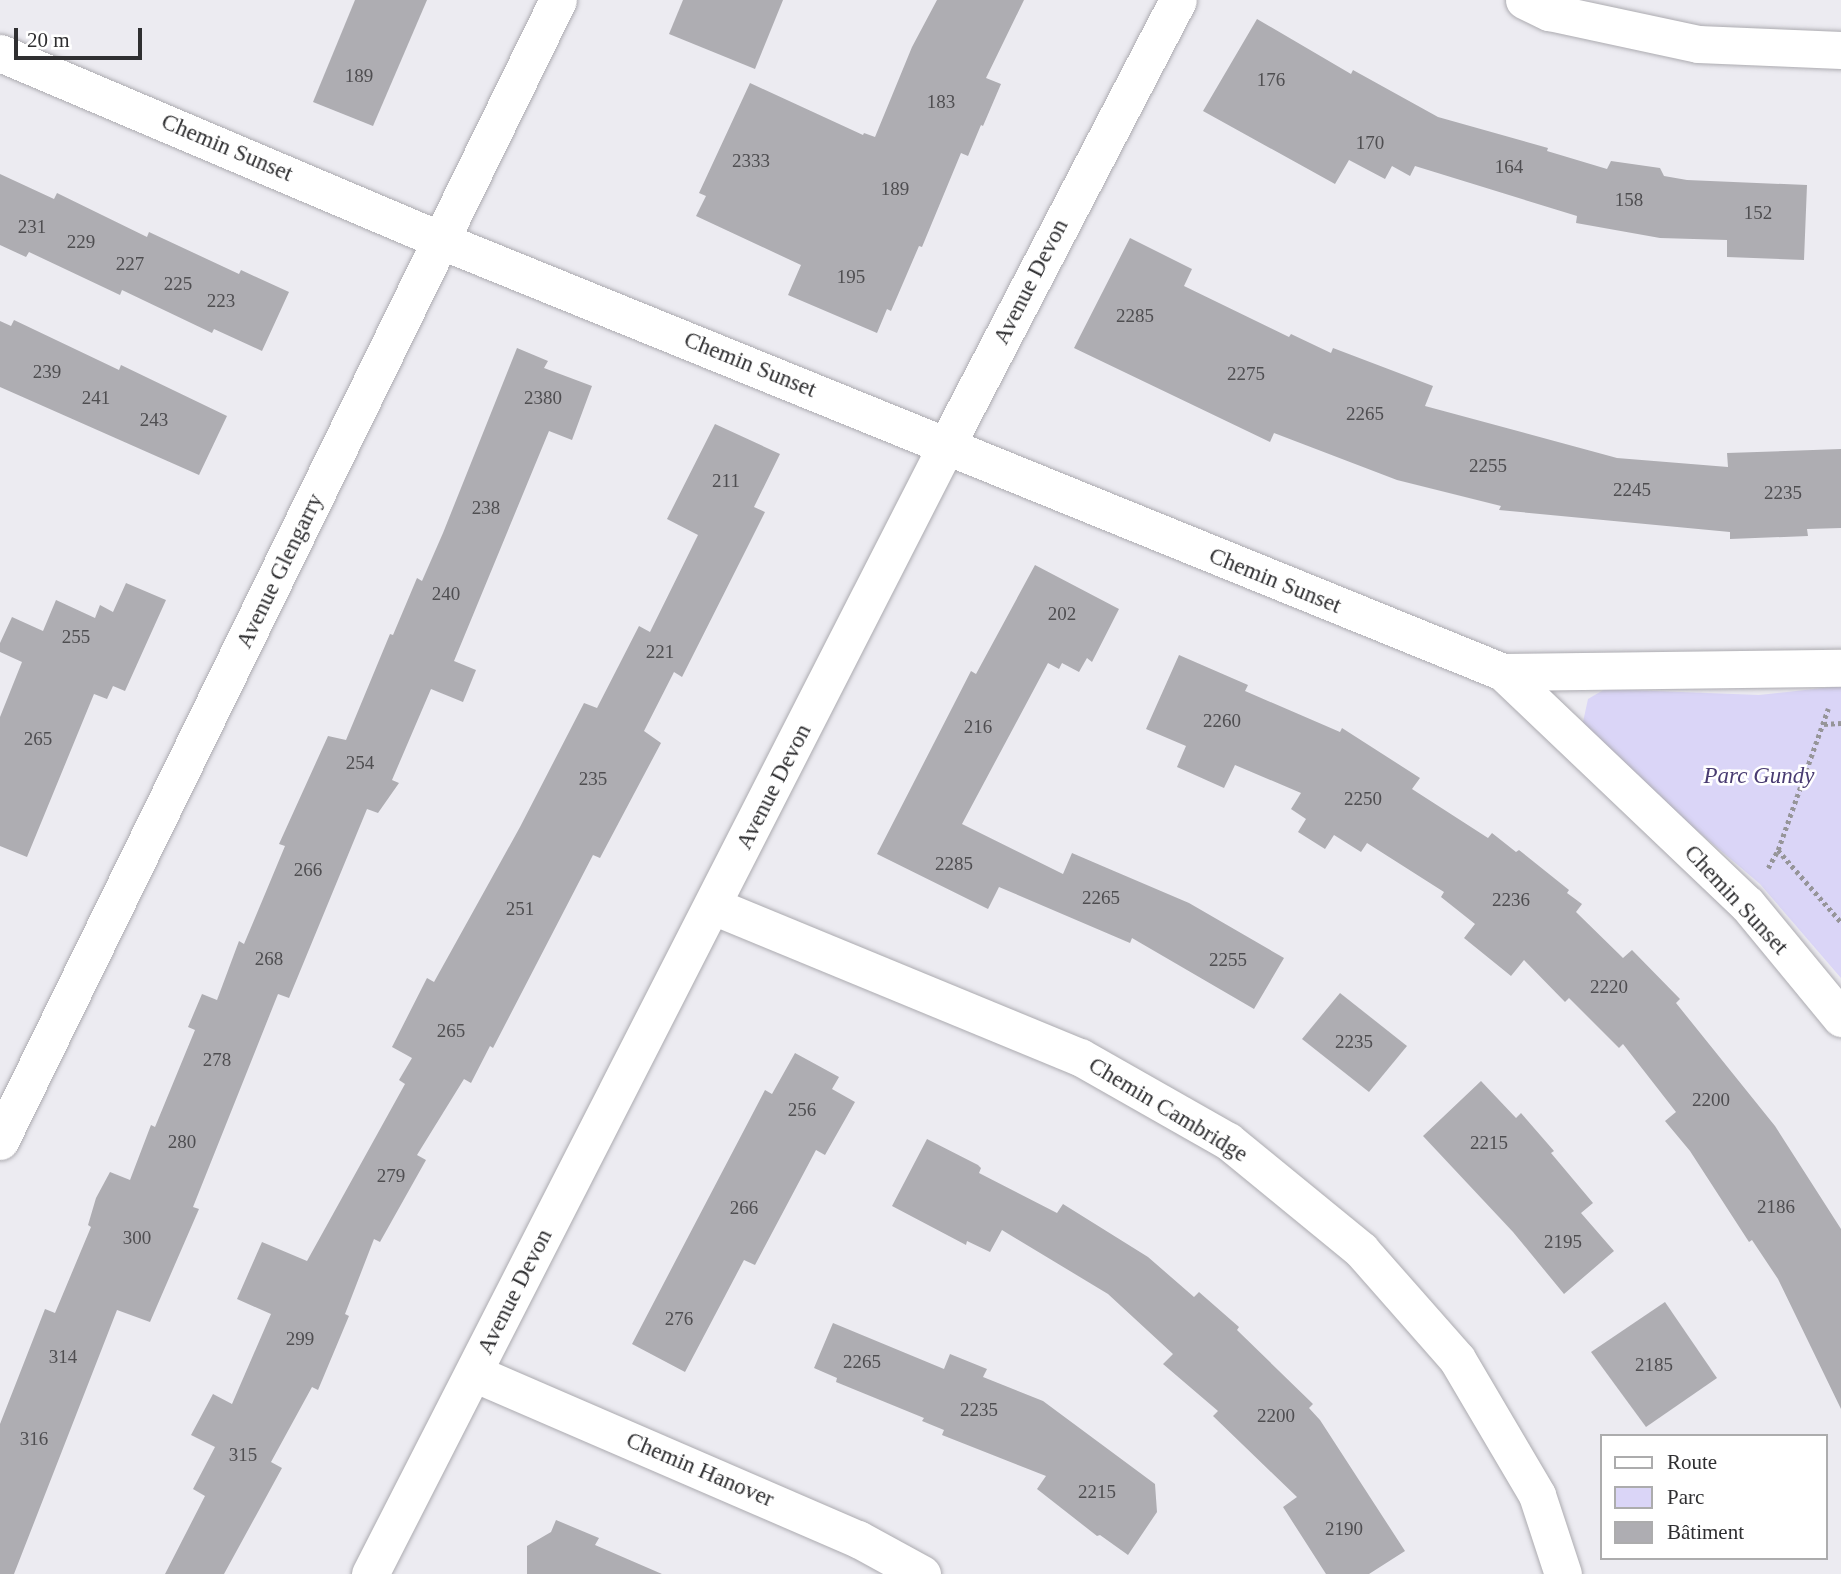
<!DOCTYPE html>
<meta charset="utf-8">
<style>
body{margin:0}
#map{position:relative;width:1841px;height:1574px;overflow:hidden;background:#ecebf1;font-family:Georgia,serif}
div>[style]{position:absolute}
.green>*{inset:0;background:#dad5f7}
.building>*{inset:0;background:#aeadb2}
.path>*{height:4.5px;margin-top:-2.25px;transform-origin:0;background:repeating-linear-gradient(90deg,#969599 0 3.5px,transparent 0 7px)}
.roads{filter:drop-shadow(0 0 2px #acabb0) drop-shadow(0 0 2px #acabb0)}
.minor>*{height:37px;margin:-18.5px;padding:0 18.5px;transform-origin:18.5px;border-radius:18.5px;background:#fff}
span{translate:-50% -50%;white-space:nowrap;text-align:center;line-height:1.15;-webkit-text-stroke:5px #fff;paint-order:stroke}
.number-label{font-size:19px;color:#4f4e51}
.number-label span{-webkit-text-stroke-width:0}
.street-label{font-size:23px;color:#2f2f31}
.park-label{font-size:23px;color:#493c72;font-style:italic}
.legend{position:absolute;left:1600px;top:1434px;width:228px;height:126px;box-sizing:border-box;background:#fff;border:2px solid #acacad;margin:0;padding:9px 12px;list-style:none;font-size:21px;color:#2f2f31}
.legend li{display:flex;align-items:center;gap:14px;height:35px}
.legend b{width:35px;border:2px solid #acacad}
.scale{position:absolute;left:14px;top:28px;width:128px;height:32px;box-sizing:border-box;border:4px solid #2f2f31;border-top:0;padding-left:9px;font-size:21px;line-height:24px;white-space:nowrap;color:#2f2f31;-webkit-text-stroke:5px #fff;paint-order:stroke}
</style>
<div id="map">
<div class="green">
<i style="clip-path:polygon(1841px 686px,1841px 978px,1760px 884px,1595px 744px,1586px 734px,1583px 722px,1588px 699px,1605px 689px,1759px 695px)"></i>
</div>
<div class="building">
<i style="clip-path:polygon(355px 0,427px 0,373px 126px,313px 102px)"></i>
<i style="clip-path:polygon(683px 0,783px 0,755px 69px,669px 34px)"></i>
<i style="clip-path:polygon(937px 0,1024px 0,986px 78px,1001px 84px,983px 126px,981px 125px,968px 156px,961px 153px,922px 247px,919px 246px,891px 311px,887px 309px,877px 333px,788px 295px,801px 265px,696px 216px,706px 196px,699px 193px,750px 83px,863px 135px,864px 133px,875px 137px,912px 47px)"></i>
<i style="clip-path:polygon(1257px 19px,1351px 74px,1353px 70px,1438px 117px,1548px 148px,1547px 151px,1607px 169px,1611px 161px,1660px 168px,1664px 176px,1687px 180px,1807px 185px,1804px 260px,1727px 257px,1727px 240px,1660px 238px,1576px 223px,1577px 216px,1415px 166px,1410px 176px,1392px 166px,1385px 179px,1349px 160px,1335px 184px,1203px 111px)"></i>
<i style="clip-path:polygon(0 174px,54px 199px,57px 193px,147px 237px,149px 232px,239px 274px,241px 270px,289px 292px,262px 351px,214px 329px,212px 333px,122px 290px,120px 295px,29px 252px,26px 257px,0 245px)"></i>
<i style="clip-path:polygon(1130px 238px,1192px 269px,1184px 286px,1289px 337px,1291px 334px,1331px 353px,1333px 348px,1433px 386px,1425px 406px,1617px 458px,1728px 467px,1727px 453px,1841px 449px,1841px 528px,1807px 529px,1808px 536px,1730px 539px,1730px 532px,1499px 510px,1501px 506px,1397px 480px,1274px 433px,1270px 442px,1074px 348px)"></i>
<i style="clip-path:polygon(14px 320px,119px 370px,121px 365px,227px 416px,199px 475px,0 387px,0 321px,11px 326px)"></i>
<i style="clip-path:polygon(517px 348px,548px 361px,544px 368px,592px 386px,572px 440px,549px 431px,454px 661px,476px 670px,463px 702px,431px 689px,392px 780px,399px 783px,378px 813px,367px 809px,289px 998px,278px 994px,193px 1207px,199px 1209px,150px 1322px,117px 1310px,14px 1574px,0 1574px,0 1424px,45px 1309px,55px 1313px,91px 1227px,88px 1225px,96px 1198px,110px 1172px,130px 1180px,151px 1125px,155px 1127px,195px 1030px,188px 1027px,202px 994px,217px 1000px,239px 941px,244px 944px,265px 894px,285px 846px,279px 844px,328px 736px,346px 740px,390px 634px,393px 635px,417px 578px,422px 581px,443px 533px)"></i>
<i style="clip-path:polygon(715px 424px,780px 454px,754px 507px,765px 512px,747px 548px,682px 677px,674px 672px,644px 731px,661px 743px,600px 858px,593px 855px,493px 1048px,490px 1046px,471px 1083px,464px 1079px,417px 1155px,426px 1160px,380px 1242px,374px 1239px,345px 1314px,349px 1316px,318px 1390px,312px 1387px,271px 1462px,282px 1468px,224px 1574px,165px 1574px,205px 1496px,193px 1489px,215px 1447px,191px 1435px,213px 1394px,232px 1404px,271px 1314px,237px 1299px,262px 1242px,307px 1261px,405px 1084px,399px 1080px,412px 1058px,392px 1047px,427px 978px,434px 982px,520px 827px,584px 703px,597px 708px,639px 626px,650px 632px,698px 535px,667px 519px)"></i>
<i style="clip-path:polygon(1035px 565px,1119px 609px,1092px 662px,1087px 658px,1079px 672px,1062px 663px,1059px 669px,1048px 663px,962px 824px,1063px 874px,1072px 853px,1114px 871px,1189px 903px,1284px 958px,1254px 1009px,1132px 938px,1130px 943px,999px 887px,988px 909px,877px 854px,971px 671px,976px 674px)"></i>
<i style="clip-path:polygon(126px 583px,166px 600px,125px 691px,113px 686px,107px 699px,94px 694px,27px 857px,0 846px,0 717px,22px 662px,0 652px,0 643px,12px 617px,43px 631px,56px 600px,95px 618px,100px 605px,113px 612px)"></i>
<i style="clip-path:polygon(1179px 655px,1248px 685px,1245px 691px,1340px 732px,1342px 728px,1420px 778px,1412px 789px,1488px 838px,1492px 833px,1516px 852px,1519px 850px,1569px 890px,1567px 893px,1582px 904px,1576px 912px,1623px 958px,1632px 950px,1680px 999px,1676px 1003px,1775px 1126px,1841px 1229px,1841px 1409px,1778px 1279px,1752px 1240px,1749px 1242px,1690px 1151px,1665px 1121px,1676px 1112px,1623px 1044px,1619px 1048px,1569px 998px,1565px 1002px,1524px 960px,1511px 976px,1464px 938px,1475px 924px,1441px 897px,1444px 892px,1367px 843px,1361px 852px,1334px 835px,1325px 849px,1298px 832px,1306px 819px,1291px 809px,1301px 793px,1235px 765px,1224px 788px,1177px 767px,1186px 746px,1146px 729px)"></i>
<i style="clip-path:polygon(1340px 993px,1407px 1046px,1369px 1092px,1302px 1039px)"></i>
<i style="clip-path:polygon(795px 1053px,839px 1077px,832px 1089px,855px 1102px,825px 1155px,816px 1150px,755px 1265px,744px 1260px,685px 1372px,632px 1344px,765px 1090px,772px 1094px)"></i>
<i style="clip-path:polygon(1481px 1081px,1516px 1118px,1521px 1113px,1554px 1151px,1551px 1153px,1593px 1203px,1581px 1213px,1614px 1251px,1564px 1294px,1513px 1232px,1423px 1136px)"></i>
<i style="clip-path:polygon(927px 1139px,978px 1165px,981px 1168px,979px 1173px,1057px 1213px,1063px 1204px,1148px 1257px,1194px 1297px,1199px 1292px,1239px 1327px,1237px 1330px,1313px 1404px,1309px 1408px,1320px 1420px,1405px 1551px,1369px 1574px,1326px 1574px,1283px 1507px,1297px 1497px,1213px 1416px,1218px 1411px,1163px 1364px,1173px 1354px,1108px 1294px,1002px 1230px,990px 1252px,967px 1241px,966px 1245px,892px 1206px)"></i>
<i style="clip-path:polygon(1665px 1302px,1717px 1378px,1646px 1427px,1591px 1352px)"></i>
<i style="clip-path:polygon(833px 1323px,944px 1369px,950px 1354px,987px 1369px,983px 1377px,1043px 1401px,1155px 1484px,1157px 1512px,1128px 1555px,1100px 1535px,1097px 1536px,1037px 1489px,1046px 1476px,942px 1435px,944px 1430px,922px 1421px,924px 1418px,836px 1382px,837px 1378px,814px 1368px)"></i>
<i style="clip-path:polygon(556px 1520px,599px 1538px,595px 1545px,662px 1574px,527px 1574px,527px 1546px,551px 1532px)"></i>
</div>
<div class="path">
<i style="left:1824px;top:724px;width:17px;rotate:-3deg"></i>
<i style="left:1778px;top:850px;width:96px;rotate:48.8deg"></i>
<i style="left:1768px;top:868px;width:21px;rotate:-61deg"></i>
<i style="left:1778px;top:850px;width:150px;rotate:-70.5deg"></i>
</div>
<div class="roads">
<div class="minor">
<i style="left:1524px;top:0;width:28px;rotate:26deg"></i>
<i style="left:1549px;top:12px;width:152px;rotate:12.1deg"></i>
<i style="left:1698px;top:44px;width:143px;rotate:2.4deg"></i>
<i style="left:0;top:53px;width:480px;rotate:23deg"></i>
<i style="left:442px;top:241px;width:1145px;rotate:22.11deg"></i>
<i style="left:1503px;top:672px;width:337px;rotate:43.6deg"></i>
<i style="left:1747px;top:904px;width:148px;rotate:50.5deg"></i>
<i style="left:1503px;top:672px;width:338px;rotate:-0.7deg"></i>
<i style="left:713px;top:906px;width:397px;rotate:22.4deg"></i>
<i style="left:1080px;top:1057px;width:170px;rotate:29.6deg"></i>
<i style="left:1228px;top:1141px;width:172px;rotate:39.3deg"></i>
<i style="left:1361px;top:1250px;width:145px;rotate:48.6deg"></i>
<i style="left:1457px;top:1359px;width:158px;rotate:59.5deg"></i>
<i style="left:1537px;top:1495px;width:83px;rotate:71.8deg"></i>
<i style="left:0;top:1141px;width:1270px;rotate:-63.94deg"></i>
<i style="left:474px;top:1373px;width:418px;rotate:23.4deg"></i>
<i style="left:858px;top:1539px;width:73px;rotate:28.7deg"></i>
<i style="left:370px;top:1574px;width:1269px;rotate:-62.95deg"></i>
<i style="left:947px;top:444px;width:500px;rotate:-62.51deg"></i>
</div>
</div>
<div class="number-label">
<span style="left:359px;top:76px">189</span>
<span style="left:1271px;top:80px">176</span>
<span style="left:941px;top:102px">183</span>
<span style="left:1370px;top:143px">170</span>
<span style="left:751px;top:161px">2333</span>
<span style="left:1509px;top:167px">164</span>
<span style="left:895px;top:189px">189</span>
<span style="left:1629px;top:200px">158</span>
<span style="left:1758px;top:213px">152</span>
<span style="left:32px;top:227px">231</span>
<span style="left:81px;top:242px">229</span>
<span style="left:130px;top:264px">227</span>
<span style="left:851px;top:277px">195</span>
<span style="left:178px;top:284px">225</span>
<span style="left:221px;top:301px">223</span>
<span style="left:1135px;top:316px">2285</span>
<span style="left:47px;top:372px">239</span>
<span style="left:1246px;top:374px">2275</span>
<span style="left:96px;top:398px">241</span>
<span style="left:543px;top:398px">2380</span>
<span style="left:1365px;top:414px">2265</span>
<span style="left:154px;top:420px">243</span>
<span style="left:1488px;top:466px">2255</span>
<span style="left:726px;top:481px">211</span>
<span style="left:1632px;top:490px">2245</span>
<span style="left:1783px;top:493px">2235</span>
<span style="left:486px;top:508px">238</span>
<span style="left:446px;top:594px">240</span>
<span style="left:1062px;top:614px">202</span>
<span style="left:76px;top:637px">255</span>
<span style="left:660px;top:652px">221</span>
<span style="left:1222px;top:721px">2260</span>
<span style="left:978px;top:727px">216</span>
<span style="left:38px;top:739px">265</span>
<span style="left:360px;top:763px">254</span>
<span style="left:593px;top:779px">235</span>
<span style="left:1363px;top:799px">2250</span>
<span style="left:954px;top:864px">2285</span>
<span style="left:308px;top:870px">266</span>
<span style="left:1101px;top:898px">2265</span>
<span style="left:1511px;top:900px">2236</span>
<span style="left:520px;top:909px">251</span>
<span style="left:269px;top:959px">268</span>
<span style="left:1228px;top:960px">2255</span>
<span style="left:1609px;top:987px">2220</span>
<span style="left:451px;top:1031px">265</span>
<span style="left:1354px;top:1042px">2235</span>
<span style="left:217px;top:1060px">278</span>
<span style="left:1711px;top:1100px">2200</span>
<span style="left:802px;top:1110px">256</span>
<span style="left:182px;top:1142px">280</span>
<span style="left:1489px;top:1143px">2215</span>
<span style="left:391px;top:1176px">279</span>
<span style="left:1776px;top:1207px">2186</span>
<span style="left:744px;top:1208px">266</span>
<span style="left:137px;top:1238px">300</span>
<span style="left:1563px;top:1242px">2195</span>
<span style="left:679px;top:1319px">276</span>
<span style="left:300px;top:1339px">299</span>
<span style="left:63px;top:1357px">314</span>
<span style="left:862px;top:1362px">2265</span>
<span style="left:1654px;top:1365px">2185</span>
<span style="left:979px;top:1410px">2235</span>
<span style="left:1276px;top:1416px">2200</span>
<span style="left:34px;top:1439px">316</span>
<span style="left:243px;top:1455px">315</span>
<span style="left:1097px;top:1492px">2215</span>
<span style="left:1344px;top:1529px">2190</span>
</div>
<div class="street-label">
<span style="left:227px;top:148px;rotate:23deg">Chemin Sunset</span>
<span style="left:1031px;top:282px;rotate:-63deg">Avenue Devon</span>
<span style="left:750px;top:365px;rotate:22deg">Chemin Sunset</span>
<span style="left:280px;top:571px;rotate:-64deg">Avenue Glengarry</span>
<span style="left:1275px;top:581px;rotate:22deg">Chemin Sunset</span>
<span style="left:774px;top:787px;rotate:-63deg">Avenue Devon</span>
<span style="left:1736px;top:900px;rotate:47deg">Chemin Sunset</span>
<span style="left:1168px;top:1110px;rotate:31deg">Chemin Cambridge</span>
<span style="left:515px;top:1292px;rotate:-63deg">Avenue Devon</span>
<span style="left:700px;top:1470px;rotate:23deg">Chemin Hanover</span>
</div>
<div class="park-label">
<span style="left:1759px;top:776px">Parc Gundy</span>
</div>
<ul class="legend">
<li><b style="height:9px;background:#fff"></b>Route</li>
<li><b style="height:19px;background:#dad5f7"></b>Parc</li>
<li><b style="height:19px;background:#aeadb2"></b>Bâtiment</li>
</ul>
<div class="scale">20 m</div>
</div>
